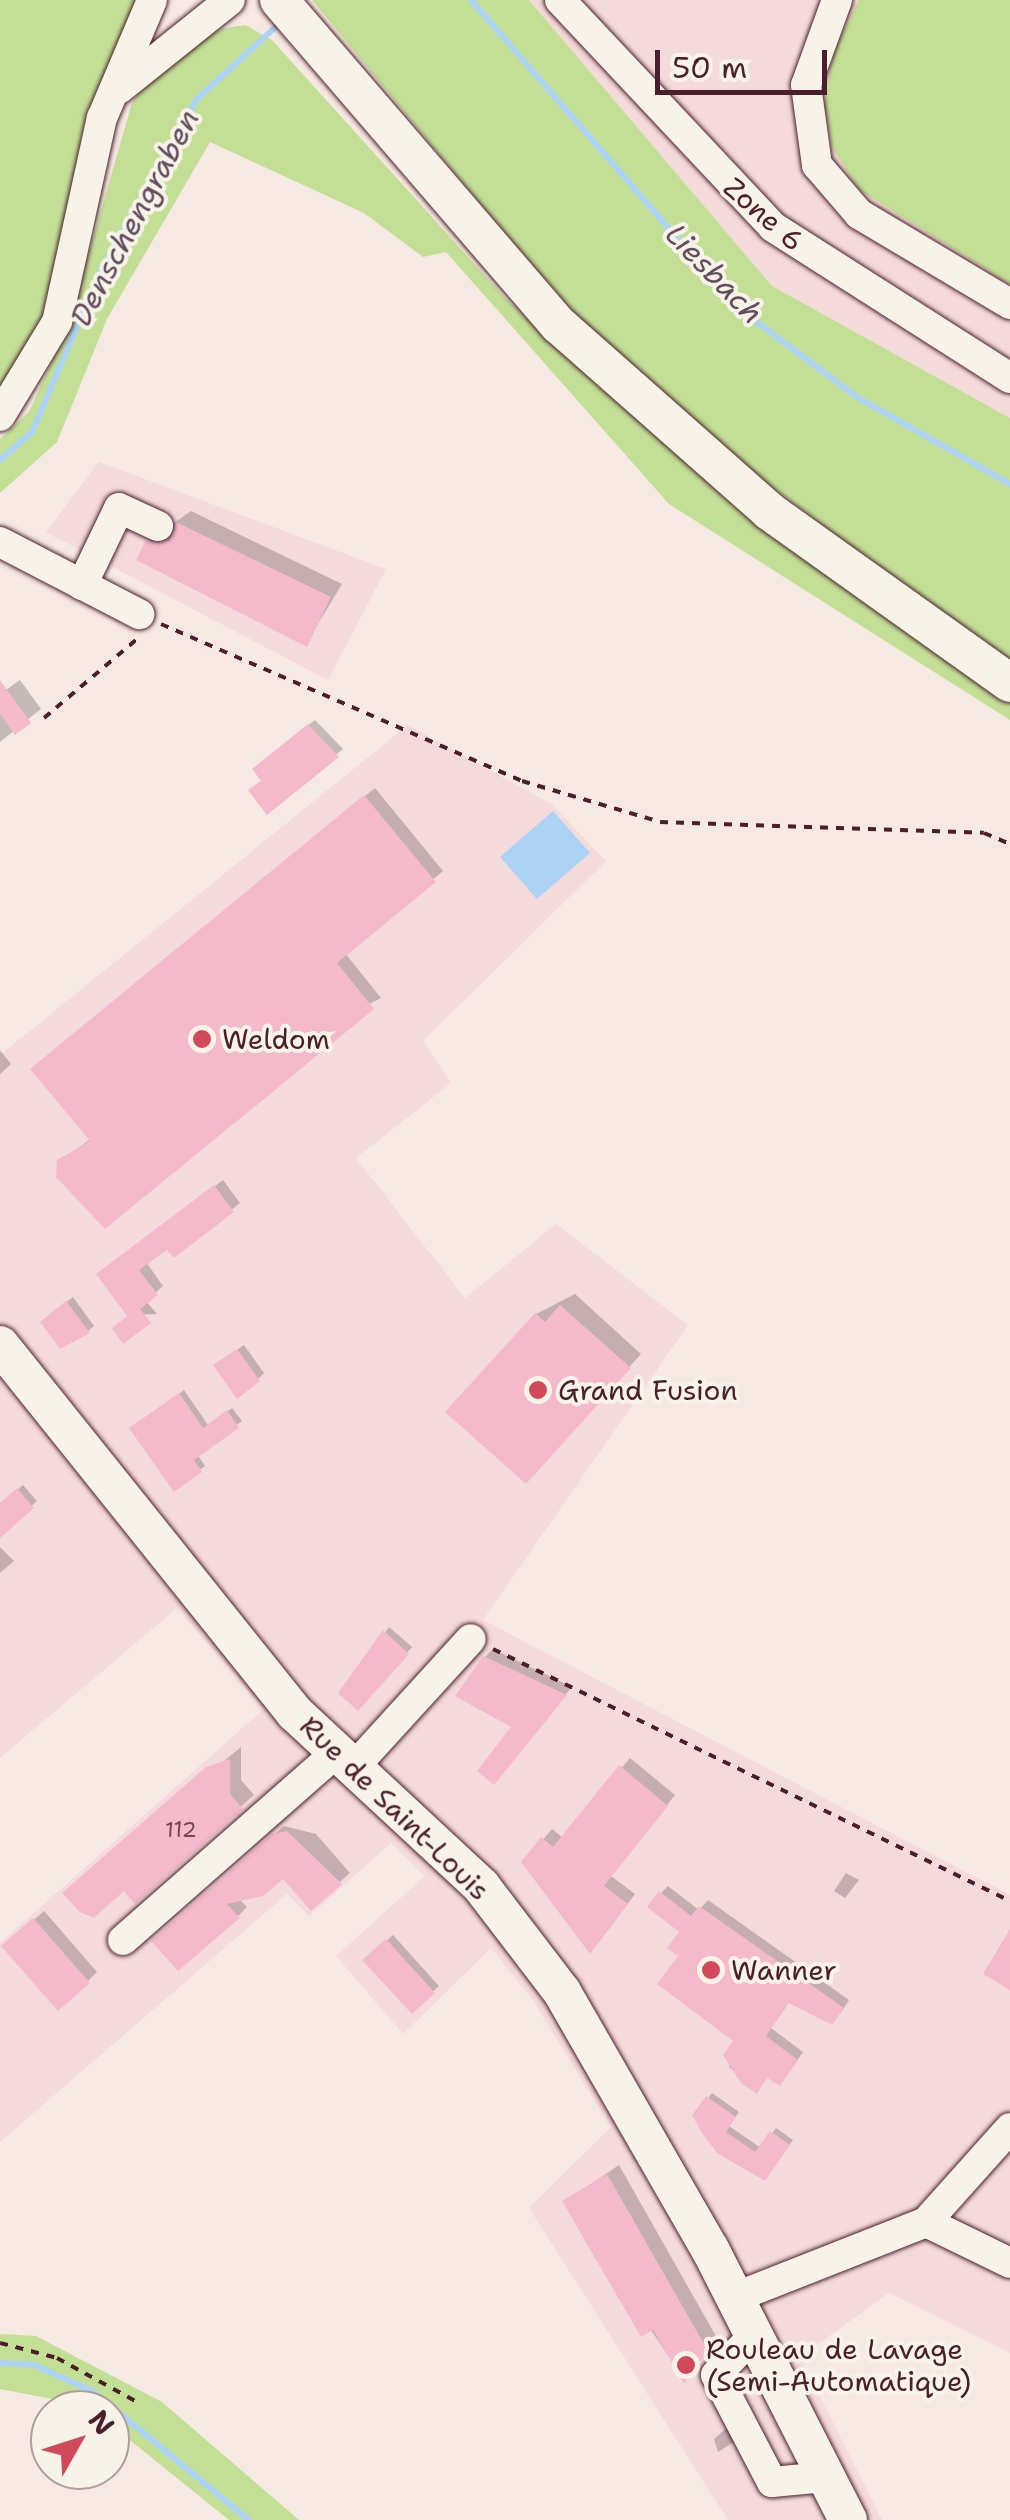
<!DOCTYPE html>
<style>
body{margin:0}
#map{position:relative;width:1010px;height:2520px;overflow:hidden;background:#f6e8e2;font-family:"Shantell Sans",sans-serif}
div>[style]{position:absolute}
.built>*{inset:0;background:#f5dadb}
.green>*{inset:0;background:#c3df96}
.water>*{inset:0;background:#acd2f6}
.shadow>*{inset:0;background:#0003}
.stream>*{height:6px;margin:-3px;padding:0 3px;transform-origin:3px;border-radius:3px;background:#acd2f6}
.building>*{inset:0;background:#f4bacb}
.path>*{height:4px;margin-top:-2px;transform-origin:0;background:repeating-linear-gradient(90deg,#4a1f2b 0 8px,transparent 0 16px)}
.roads{filter:drop-shadow(0 0 2px #4a1f2b) drop-shadow(0 0 2px #4a1f2b)}
.minor>*{height:30px;margin:-15px;padding:0 15px;transform-origin:15px;border-radius:15px;background:#f7f3e8}
.major>*{height:38px;margin:-19px;padding:0 19px;transform-origin:19px;border-radius:19px;background:#f7f3e8}
.dots>*{width:28px;height:28px;translate:-50% -50%;box-sizing:border-box;border:5px solid #f7f3e8;border-radius:50%}
span{translate:-50% -50%;white-space:nowrap;text-align:center;line-height:1.15;-webkit-text-stroke:8px #f7f3e8;paint-order:stroke}
.number-label{font-size:22px;color:#744653}
.number-label span{-webkit-text-stroke-width:0}
.street-label{font-size:28px;color:#4a1f2b}
.poi-label{font-size:28px;color:#4a1f2b}
.left{translate:0 -50%;text-align:left}
.water-label{font-size:30px;color:#624c5e;font-style:italic}
.north{position:absolute;left:30px;top:2390px;width:100px;height:100px;box-sizing:border-box;background:#f7f3e8;border:2px solid #b29e9c;border-radius:50%;rotate:51deg;font-size:28px;font-weight:700;line-height:40px;text-align:center;color:#4a1f2b}
.north::after{content:'';display:block;margin:auto;width:35px;height:45px;background:#d1495b;clip-path:polygon(50% 0,100% 100%,50% 72%,0 100%)}
.scale{position:absolute;left:655px;top:50px;width:172px;height:45px;box-sizing:border-box;border:5px solid #4a1f2b;border-top:0;padding-left:12px;font-size:30px;line-height:35px;white-space:nowrap;color:#4a1f2b;-webkit-text-stroke:8px #f7f3e8;paint-order:stroke}
</style>
<div id="map">
<div class="built">
<i style="clip-path:polygon(529px 0,1010px 0,1010px 418px,772px 286px)"></i>
<i style="clip-path:polygon(99px 462px,386px 569px,328px 680px,46px 532px)"></i>
<i style="clip-path:polygon(408px 725px,550px 803px,606px 861px,423px 1041px,451px 1083px,356px 1158px,465px 1298px,556px 1224px,688px 1325px,483px 1620px,1010px 1895px,1010px 2353px,889px 2293px,800px 2357px,882px 2520px,728px 2520px,529px 2208px,611px 2127px,532px 1999px,491px 1948px,403px 2034px,336px 1956px,425px 1876px,391px 1843px,309px 1916px,287px 1894px,0 2142px,0 1943px,264px 1709px,177px 1608px,0 1758px,0 1055px)"></i>
</div>
<div class="green">
<i style="clip-path:polygon(0 0,140px 0,86px 116px,45px 314px,0 389px)"></i>
<i style="clip-path:polygon(312px 0,529px 0,772px 286px,1010px 418px,1010px 666px,673px 413px,552px 291px)"></i>
<i style="clip-path:polygon(859px 0,1010px 0,1010px 284px,858px 189px,833px 149px,824px 104px,833px 53px)"></i>
<i style="clip-path:polygon(245px 25px,272px 40px,505px 298px,708px 482px,1010px 699px,1010px 720px,669px 504px,446px 252px,423px 257px,364px 213px,210px 142px,107px 319px,57px 442px,0 493px,0 439px,29px 412px,68px 326px,132px 103px,150px 75px,213px 30px)"></i>
<i style="clip-path:polygon(0 2334px,36px 2336px,162px 2402px,299px 2520px,229px 2520px,110px 2424px,110px 2410px,0 2389px)"></i>
</div>
<div class="water">
<i style="clip-path:polygon(553px 811px,590px 853px,537px 899px,500px 857px)"></i>
</div>
<div class="shadow">
<i style="clip-path:polygon(191px 511px,342px 584px,306px 644px,147px 542px)"></i>
<i style="clip-path:polygon(20px 680px,41px 709px,0 742px,0 694px)"></i>
<i style="clip-path:polygon(315px 720px,343px 749px,267px 811px,261px 763px)"></i>
<i style="clip-path:polygon(375px 788px,443px 871px,345px 953px,381px 998px,59px 1161px,91px 1139px,43px 1060px)"></i>
<i style="clip-path:polygon(0 1050px,11px 1064px,0 1074px)"></i>
<i style="clip-path:polygon(223px 1180px,240px 1203px,174px 1255px,168px 1246px,146px 1262px,163px 1286px,146px 1301px,157px 1314px,130px 1315px,107px 1267px)"></i>
<i style="clip-path:polygon(575px 1294px,641px 1354px,538px 1468px,536px 1314px)"></i>
<i style="clip-path:polygon(73px 1297px,94px 1326px,88px 1331px,49px 1316px)"></i>
<i style="clip-path:polygon(244px 1345px,264px 1373px,258px 1379px,222px 1360px)"></i>
<i style="clip-path:polygon(184px 1390px,208px 1425px,232px 1408px,242px 1421px,197px 1454px,205px 1466px,175px 1488px,137px 1424px)"></i>
<i style="clip-path:polygon(23px 1485px,37px 1501px,7px 1528px,0 1505px)"></i>
<i style="clip-path:polygon(0 1547px,14px 1561px,0 1573px)"></i>
<i style="clip-path:polygon(389px 1627px,412px 1647px,358px 1708px,341px 1693px)"></i>
<i style="clip-path:polygon(493px 1649px,572px 1687px,501px 1774px,515px 1727px,485px 1657px)"></i>
<i style="clip-path:polygon(241px 1747px,241px 1780px,254px 1795px,135px 1901px,124px 1888px,78px 1880px)"></i>
<i style="clip-path:polygon(630px 1758px,675px 1795px,611px 1876px,635px 1894px,599px 1942px,524px 1862px,552px 1829px,563px 1838px)"></i>
<i style="clip-path:polygon(284px 1826px,316px 1834px,350px 1873px,311px 1907px,284px 1875px,239px 1899px,247px 1907px,238px 1916px,163px 1931px)"></i>
<i style="clip-path:polygon(846px 1873px,859px 1880px,845px 1898px,834px 1891px)"></i>
<i style="clip-path:polygon(668px 1886px,699px 1910px,708px 1900px,849px 2000px,840px 2014px,790px 2001px,771px 2028px,803px 2052px,787px 2075px,769px 2076px,757px 2090px,729px 2067px,737px 2040px,681px 1956px,683px 1931px,661px 1893px)"></i>
<i style="clip-path:polygon(44px 1911px,97px 1972px,88px 1981px,14px 1937px)"></i>
<i style="clip-path:polygon(393px 1935px,439px 1986px,412px 2011px,365px 1960px)"></i>
<i style="clip-path:polygon(712px 2093px,739px 2112px,729px 2126px,761px 2148px,776px 2128px,793px 2140px,769px 2173px,696px 2115px)"></i>
<i style="clip-path:polygon(619px 2165px,717px 2338px,684px 2379px,565px 2202px)"></i>
<i style="clip-path:polygon(730px 2425px,737px 2440px,718px 2452px,714px 2439px)"></i>
</div>
<div class="stream">
<i style="left:471px;top:0;width:406px;rotate:49.1deg"></i>
<i style="left:737px;top:307px;width:150px;rotate:36.9deg"></i>
<i style="left:857px;top:397px;width:176px;rotate:29.6deg"></i>
<i style="left:0;top:460px;width:43px;rotate:-41.2deg"></i>
<i style="left:32px;top:432px;width:178px;rotate:-66.9deg"></i>
<i style="left:102px;top:268px;width:194px;rotate:-60.7deg"></i>
<i style="left:197px;top:99px;width:114px;rotate:-42.5deg"></i>
<i style="left:0;top:2363px;width:34px;rotate:3deg"></i>
<i style="left:34px;top:2365px;width:66px;rotate:24.2deg"></i>
<i style="left:94px;top:2392px;width:201px;rotate:39.6deg"></i>
</div>
<div class="building">
<i style="clip-path:polygon(176px 522px,331px 597px,307px 647px,136px 560px,145px 541px,170px 541px)"></i>
<i style="clip-path:polygon(0 680px,31px 723px,15px 735px,0 714px)"></i>
<i style="clip-path:polygon(308px 724px,339px 757px,267px 815px,248px 790px,261px 781px,252px 769px)"></i>
<i style="clip-path:polygon(364px 795px,436px 882px,337px 963px,374px 1009px,105px 1229px,56px 1177px,57px 1160px,90px 1141px,30px 1069px)"></i>
<i style="clip-path:polygon(214px 1185px,234px 1212px,174px 1258px,167px 1250px,139px 1270px,158px 1295px,140px 1309px,151px 1323px,123px 1344px,112px 1328px,127px 1316px,96px 1274px)"></i>
<i style="clip-path:polygon(66px 1301px,90px 1333px,60px 1349px,40px 1322px)"></i>
<i style="clip-path:polygon(560px 1305px,631px 1368px,526px 1484px,445px 1412px,535px 1313px,545px 1322px)"></i>
<i style="clip-path:polygon(237px 1349px,260px 1381px,237px 1399px,213px 1365px)"></i>
<i style="clip-path:polygon(179px 1393px,203px 1428px,227px 1410px,239px 1428px,194px 1460px,202px 1472px,174px 1492px,129px 1428px)"></i>
<i style="clip-path:polygon(17px 1488px,34px 1508px,0 1538px,0 1503px)"></i>
<i style="clip-path:polygon(383px 1630px,409px 1654px,358px 1711px,338px 1693px)"></i>
<i style="clip-path:polygon(483px 1656px,567px 1695px,494px 1785px,477px 1771px,511px 1727px,455px 1696px)"></i>
<i style="clip-path:polygon(230px 1759px,230px 1794px,243px 1809px,135px 1904px,124px 1891px,94px 1918px,80px 1912px,62px 1893px,206px 1767px)"></i>
<i style="clip-path:polygon(619px 1765px,668px 1806px,604px 1886px,628px 1904px,590px 1954px,521px 1862px,541px 1837px,553px 1847px)"></i>
<i style="clip-path:polygon(287px 1831px,342px 1884px,311px 1911px,283px 1879px,263px 1896px,227px 1904px,240px 1918px,178px 1971px,151px 1941px,272px 1834px)"></i>
<i style="clip-path:polygon(659px 1891px,691px 1916px,699px 1906px,844px 2008px,832px 2025px,789px 2003px,766px 2036px,798px 2060px,780px 2086px,767px 2078px,757px 2094px,741px 2083px,723px 2055px,733px 2041px,657px 1984px,678px 1956px,667px 1948px,679px 1932px,647px 1907px)"></i>
<i style="clip-path:polygon(33px 1918px,90px 1983px,58px 2011px,1px 1946px)"></i>
<i style="clip-path:polygon(1010px 1929px,1010px 1990px,983px 1974px)"></i>
<i style="clip-path:polygon(386px 1939px,435px 1993px,412px 2014px,362px 1960px)"></i>
<i style="clip-path:polygon(706px 2096px,736px 2117px,726px 2132px,755px 2152px,770px 2131px,790px 2145px,765px 2181px,717px 2153px,702px 2133px,692px 2115px)"></i>
<i style="clip-path:polygon(607px 2174px,708px 2351px,684px 2383px,653px 2330px,641px 2337px,562px 2201px)"></i>
</div>
<div class="path">
<i style="left:161px;top:624px;width:394px;rotate:23.5deg"></i>
<i style="left:522px;top:781px;width:144px;rotate:16.5deg"></i>
<i style="left:660px;top:822px;width:324px;rotate:1.9deg"></i>
<i style="left:984px;top:833px;width:28px;rotate:23deg"></i>
<i style="left:44px;top:718px;width:122px;rotate:-40.3deg"></i>
<i style="left:493px;top:1649px;width:575px;rotate:25.99deg"></i>
<i style="left:0;top:2343px;width:59px;rotate:14.7deg"></i>
<i style="left:57px;top:2358px;width:94px;rotate:28.8deg"></i>
</div>
<div class="roads">
<div class="minor">
<i style="left:560px;top:0;width:311px;rotate:46.8deg"></i>
<i style="left:773px;top:227px;width:281px;rotate:32.5deg"></i>
<i style="left:837px;top:0;width:90px;rotate:110deg"></i>
<i style="left:806px;top:85px;width:81px;rotate:82.2deg"></i>
<i style="left:817px;top:165px;width:65px;rotate:49.4deg"></i>
<i style="left:859px;top:214px;width:176px;rotate:30.8deg"></i>
<i style="left:119px;top:89px;width:142px;rotate:-38.7deg"></i>
<i style="left:0;top:416px;width:110px;rotate:-58.8deg"></i>
<i style="left:57px;top:322px;width:209px;rotate:-77.6deg"></i>
<i style="left:102px;top:118px;width:128px;rotate:-67deg"></i>
<i style="left:0;top:542px;width:157px;rotate:27.4deg"></i>
<i style="left:82px;top:585px;width:85px;rotate:-64.3deg"></i>
<i style="left:119px;top:508px;width:43px;rotate:24.8deg"></i>
<i style="left:354px;top:1767px;width:173px;rotate:-47.6deg"></i>
<i style="left:123px;top:1940px;width:285px;rotate:-41.3deg"></i>
<i style="left:926px;top:2222px;width:93px;rotate:26deg"></i>
<i style="left:736px;top:2297px;width:204px;rotate:-21.5deg"></i>
<i style="left:926px;top:2222px;width:126px;rotate:-48.2deg"></i>
<i style="left:754px;top:2335px;width:55px;rotate:133.5deg"></i>
<i style="left:716px;top:2375px;width:121px;rotate:62.4deg"></i>
<i style="left:772px;top:2482px;width:54px;rotate:-5.3deg"></i>
</div>
<div class="major">
<i style="left:279px;top:0;width:429px;rotate:49.3deg"></i>
<i style="left:559px;top:325px;width:281px;rotate:41.5deg"></i>
<i style="left:769px;top:511px;width:296px;rotate:35.5deg"></i>
<i style="left:0;top:1345px;width:472px;rotate:51.3deg"></i>
<i style="left:295px;top:1713px;width:254px;rotate:42.9deg"></i>
<i style="left:481px;top:1886px;width:133px;rotate:52.6deg"></i>
<i style="left:562px;top:1992px;width:297px;rotate:60.1deg"></i>
<i style="left:710px;top:2249px;width:304px;rotate:63deg"></i>
</div>
</div>
<div class="dots">
<i style="left:202px;top:1039px;background:#d1495b"></i>
<i style="left:538px;top:1390px;background:#d1495b"></i>
<i style="left:711px;top:1970px;background:#d1495b"></i>
<i style="left:686px;top:2365px;background:#d1495b"></i>
</div>
<div class="number-label">
<span style="left:181px;top:1830px">112</span>
</div>
<div class="street-label">
<span style="left:764px;top:214px;rotate:41deg">Zone 6</span>
<span style="left:395px;top:1808px;rotate:44deg">Rue de Saint-Louis</span>
</div>
<div class="poi-label">
<span class="left" style="left:222px;top:1039px">Weldom</span>
<span class="left" style="left:558px;top:1390px">Grand Fusion</span>
<span class="left" style="left:731px;top:1970px">Wanner</span>
<span class="left" style="left:706px;top:2365px">Rouleau de Lavage<br>(Semi-Automatique)</span>
</div>
<div class="water-label">
<span style="left:135px;top:218px;rotate:-62deg">Denschengraben</span>
<span style="left:714px;top:274px;rotate:46deg">Liesbach</span>
</div>
<div class="north">N</div>
<div class="scale">50 m</div>
</div>
